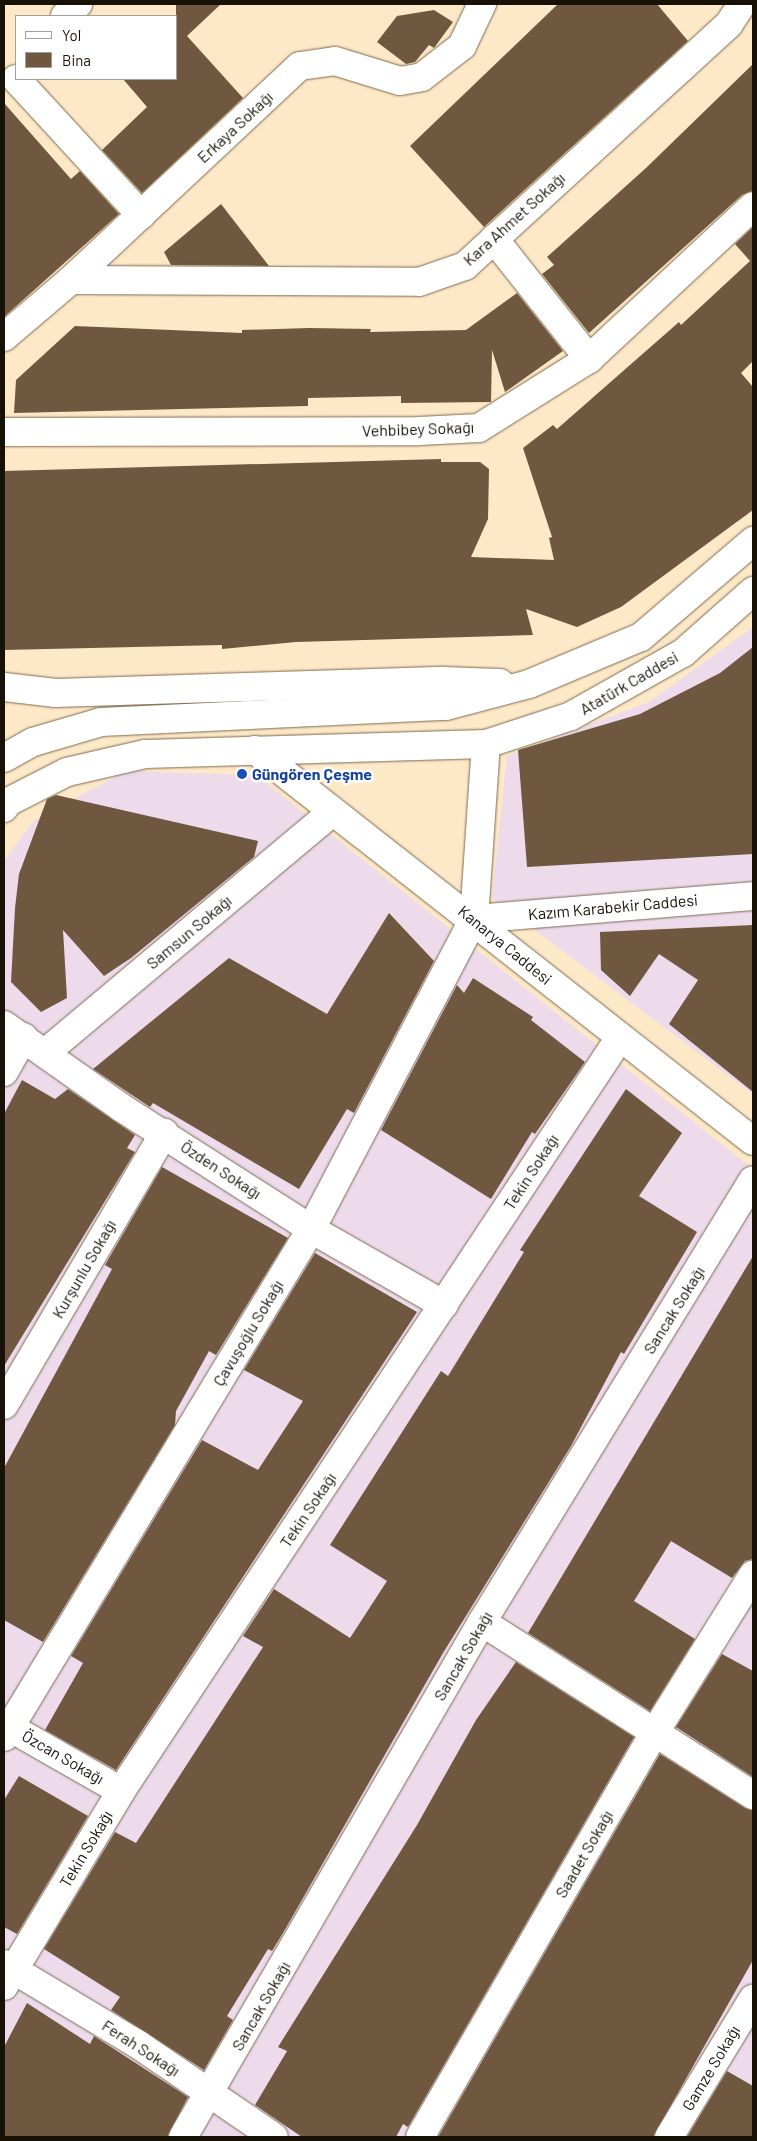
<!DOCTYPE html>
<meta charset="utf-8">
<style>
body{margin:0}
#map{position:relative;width:757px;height:2141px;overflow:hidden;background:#fde8c8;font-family:Barlow,sans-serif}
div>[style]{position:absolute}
.industrial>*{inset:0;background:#eddbec}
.building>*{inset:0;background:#6f583f}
.roads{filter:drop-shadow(0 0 1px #7d6a4d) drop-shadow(0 0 1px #7d6a4d)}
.minor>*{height:28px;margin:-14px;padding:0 14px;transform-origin:14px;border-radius:14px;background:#fff}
.tertiary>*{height:28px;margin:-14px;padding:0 14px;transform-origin:14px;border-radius:14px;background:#fff}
.secondary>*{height:28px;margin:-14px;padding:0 14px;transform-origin:14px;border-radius:14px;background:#fff}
.primary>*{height:28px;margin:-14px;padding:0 14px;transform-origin:14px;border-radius:14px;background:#fff}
.dots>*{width:14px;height:14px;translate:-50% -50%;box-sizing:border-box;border:2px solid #fff;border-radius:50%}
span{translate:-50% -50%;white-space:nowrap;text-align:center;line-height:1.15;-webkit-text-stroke:5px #fff;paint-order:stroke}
.street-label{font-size:16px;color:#181106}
.transit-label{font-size:16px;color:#164399;font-weight:700}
.left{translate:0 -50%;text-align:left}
.frame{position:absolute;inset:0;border:5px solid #181106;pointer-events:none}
.legend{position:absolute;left:15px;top:15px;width:162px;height:65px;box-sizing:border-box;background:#fff;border:1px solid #a3a09b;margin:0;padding:6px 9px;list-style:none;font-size:15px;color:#181106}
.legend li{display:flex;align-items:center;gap:10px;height:25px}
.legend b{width:25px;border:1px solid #a3a09b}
</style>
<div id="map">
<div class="industrial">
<i style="clip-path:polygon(753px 627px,753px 1094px,492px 898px,507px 756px,649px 702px)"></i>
<i style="clip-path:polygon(126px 771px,256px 775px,753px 1169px,753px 2137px,4px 2137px,4px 860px,35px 820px)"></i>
</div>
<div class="building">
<i style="clip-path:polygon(176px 4px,221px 4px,187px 36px,243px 98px,142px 193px,102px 150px,147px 107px,123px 79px,176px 79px)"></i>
<i style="clip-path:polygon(558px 4px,657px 4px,688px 41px,484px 227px,410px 146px)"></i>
<i style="clip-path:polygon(434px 10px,453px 22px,434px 48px,429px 45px,415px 62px,406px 64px,377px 42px,397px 16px)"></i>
<i style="clip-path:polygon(753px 64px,753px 191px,742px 195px,589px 333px,542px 274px,554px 265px,547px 257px,646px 168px)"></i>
<i style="clip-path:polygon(4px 103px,71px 179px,80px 171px,119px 214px,4px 317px)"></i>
<i style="clip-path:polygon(221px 204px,269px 266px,171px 265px,164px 252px)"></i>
<i style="clip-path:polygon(753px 227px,753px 361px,741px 373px,753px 387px,753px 510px,621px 607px,577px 627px,526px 609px,533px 635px,296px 642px,222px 649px,222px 645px,4px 650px,4px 471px,441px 459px,441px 462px,480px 462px,489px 469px,488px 519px,471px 557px,554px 560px,549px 538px,552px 537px,523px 448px,553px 425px,557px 429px,679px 322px,681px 325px,750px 261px,735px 244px)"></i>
<i style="clip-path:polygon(517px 293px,563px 351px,505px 392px,492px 350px,491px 402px,401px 403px,401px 396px,308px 398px,308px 406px,14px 413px,16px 380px,75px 326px,242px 333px,242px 330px,309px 328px,371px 329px,370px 332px,466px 330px)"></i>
<i style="clip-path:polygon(753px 647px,753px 854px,527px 867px,518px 750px,640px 714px,720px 673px)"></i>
<i style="clip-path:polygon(56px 795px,258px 841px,254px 857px,131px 958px,104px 976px,63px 930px,67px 998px,41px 1012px,11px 982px,15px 908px,19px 874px,47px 799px)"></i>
<i style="clip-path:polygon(389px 913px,434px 961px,354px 1113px,347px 1109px,299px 1189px,153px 1103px,150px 1107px,93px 1069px,229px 958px,327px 1014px)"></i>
<i style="clip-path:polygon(753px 925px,753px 1092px,669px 1024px,698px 980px,659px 954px,630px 996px,601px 970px,600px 932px)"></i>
<i style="clip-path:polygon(473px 978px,533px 1017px,531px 1020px,585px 1062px,535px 1134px,532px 1132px,491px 1199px,381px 1130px,457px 985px,464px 993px)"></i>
<i style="clip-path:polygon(22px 1080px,55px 1099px,68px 1089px,135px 1135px,127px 1148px,135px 1152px,4px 1366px,4px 1114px)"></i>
<i style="clip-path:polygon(626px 1089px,682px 1133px,639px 1196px,697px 1232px,624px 1354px,621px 1352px,571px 1446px,443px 1653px,283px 1933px,272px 1951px,268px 1949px,227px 2016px,233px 2020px,204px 2070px,111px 2010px,120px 1997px,44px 1949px,115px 1832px,136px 1843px,263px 1647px,243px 1636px,274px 1589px,350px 1638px,387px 1581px,330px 1545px,441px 1371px,448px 1376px,524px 1252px,520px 1250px)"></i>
<i style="clip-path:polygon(162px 1167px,288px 1238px,216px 1355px,209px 1351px,176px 1411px,175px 1425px,43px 1642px,4px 1620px,4px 1468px,112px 1269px,105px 1265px)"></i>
<i style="clip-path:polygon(315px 1253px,417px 1312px,116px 1770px,45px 1730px,83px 1663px,71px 1656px,202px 1440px,258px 1470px,303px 1401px,244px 1370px)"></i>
<i style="clip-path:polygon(753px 1256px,753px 1559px,745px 1561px,732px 1578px,671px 1541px,634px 1601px,695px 1639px,650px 1711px,528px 1633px)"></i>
<i style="clip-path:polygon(722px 1654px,753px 1671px,753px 1777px,676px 1727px)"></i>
<i style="clip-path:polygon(516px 1662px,634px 1737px,408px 2127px,403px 2124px,396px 2137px,302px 2137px,255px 2105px,287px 2051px,278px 2047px,417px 1825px,476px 1720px)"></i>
<i style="clip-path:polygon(660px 1754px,745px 1808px,753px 1810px,753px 1960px,653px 2137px,438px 2137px)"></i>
<i style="clip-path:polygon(19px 1776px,88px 1816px,17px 1934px,4px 1927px,4px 1800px)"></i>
<i style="clip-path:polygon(27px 2003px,90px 2044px,94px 2036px,188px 2097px,167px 2137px,4px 2137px,4px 2047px)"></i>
<i style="clip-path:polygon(727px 2071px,753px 2086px,753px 2137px,687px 2137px)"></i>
</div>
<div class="roads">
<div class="minor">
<i style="left:65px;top:16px;width:18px;rotate:-43deg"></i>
<i style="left:16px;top:79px;width:185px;rotate:47.4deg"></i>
<i style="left:494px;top:239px;width:153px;rotate:51.6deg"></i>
<i style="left:71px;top:280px;width:348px;rotate:0.3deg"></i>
<i style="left:419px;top:282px;width:49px;rotate:-19.2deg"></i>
<i style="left:465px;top:266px;width:358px;rotate:-42.5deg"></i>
<i style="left:729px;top:24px;width:24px;rotate:-57deg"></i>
<i style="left:4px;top:337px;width:88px;rotate:-40.4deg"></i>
<i style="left:71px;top:280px;width:313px;rotate:-43.1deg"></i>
<i style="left:300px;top:66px;width:35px;rotate:-8deg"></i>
<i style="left:335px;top:61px;width:68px;rotate:17.1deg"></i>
<i style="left:400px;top:81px;width:22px;rotate:-10deg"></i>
<i style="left:422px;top:77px;width:51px;rotate:-37.8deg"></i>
<i style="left:462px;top:46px;width:47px;rotate:-64.5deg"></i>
<i style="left:4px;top:432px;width:415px;rotate:-0.1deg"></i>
<i style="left:419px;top:431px;width:60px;rotate:-2.9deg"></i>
<i style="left:479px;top:428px;width:130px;rotate:-32.1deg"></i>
<i style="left:589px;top:359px;width:224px;rotate:-43deg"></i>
<i style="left:474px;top:919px;width:280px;rotate:-4.7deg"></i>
<i style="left:4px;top:1025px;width:144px;rotate:35.1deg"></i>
<i style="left:122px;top:1108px;width:224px;rotate:32.6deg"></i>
<i style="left:311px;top:1229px;width:153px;rotate:29.7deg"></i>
<i style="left:45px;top:1053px;width:375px;rotate:-40deg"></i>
<i style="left:4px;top:1072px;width:40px;rotate:-60.3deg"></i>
<i style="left:4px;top:1405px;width:316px;rotate:-59.5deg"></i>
<i style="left:482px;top:1622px;width:322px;rotate:32.6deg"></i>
<i style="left:4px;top:1724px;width:135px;rotate:29.8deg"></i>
<i style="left:4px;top:1737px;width:594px;rotate:-58.85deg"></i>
<i style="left:311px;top:1229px;width:350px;rotate:-62.3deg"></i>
<i style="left:474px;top:919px;width:175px;rotate:-86.1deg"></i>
<i style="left:4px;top:1964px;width:157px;rotate:31deg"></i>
<i style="left:139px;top:2045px;width:163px;rotate:34.3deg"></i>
<i style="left:4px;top:1986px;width:227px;rotate:-59deg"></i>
<i style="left:121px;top:1791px;width:902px;rotate:-56.49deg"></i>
<i style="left:183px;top:2137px;width:596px;rotate:-59.86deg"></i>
<i style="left:482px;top:1622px;width:518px;rotate:-58.49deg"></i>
<i style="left:420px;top:2137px;width:465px;rotate:-59.9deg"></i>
<i style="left:653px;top:1735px;width:189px;rotate:-58deg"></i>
<i style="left:669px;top:2137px;width:162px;rotate:-58.7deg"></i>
</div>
<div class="tertiary">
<i style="left:255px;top:750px;width:633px;rotate:38.14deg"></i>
</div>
<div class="secondary">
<i style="left:529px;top:684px;width:121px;rotate:-22.8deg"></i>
<i style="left:641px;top:637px;width:148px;rotate:-40.6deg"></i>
<i style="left:486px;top:744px;width:89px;rotate:-18.2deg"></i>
<i style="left:571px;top:716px;width:129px;rotate:-29.4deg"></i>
<i style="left:683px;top:653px;width:94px;rotate:-41.5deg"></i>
</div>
<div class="primary">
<i style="left:4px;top:687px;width:52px;rotate:6.6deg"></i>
<i style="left:56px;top:693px;width:388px;rotate:-1.8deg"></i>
<i style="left:444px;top:681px;width:56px;rotate:2deg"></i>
<i style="left:4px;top:758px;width:33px;rotate:-29deg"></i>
<i style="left:33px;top:742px;width:71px;rotate:-16.4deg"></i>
<i style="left:101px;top:722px;width:345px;rotate:-2.7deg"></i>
<i style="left:446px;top:706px;width:86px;rotate:-14.8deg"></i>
<i style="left:4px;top:808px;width:7px;rotate:-56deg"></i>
<i style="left:8px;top:802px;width:66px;rotate:-27deg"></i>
<i style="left:67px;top:772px;width:80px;rotate:-13deg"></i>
<i style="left:145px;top:754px;width:341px;rotate:-1.7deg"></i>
</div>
</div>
<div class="dots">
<i style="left:242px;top:774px;background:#1a4fb4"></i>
</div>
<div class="street-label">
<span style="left:235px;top:127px;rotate:-43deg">Erkaya Sokağı</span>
<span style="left:514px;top:219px;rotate:-42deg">Kara Ahmet Sokağı</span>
<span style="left:418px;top:429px;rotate:-2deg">Vehbibey Sokağı</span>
<span style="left:629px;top:683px;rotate:-30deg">Atatürk Caddesi</span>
<span style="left:613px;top:907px;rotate:-5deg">Kazım Karabekir Caddesi</span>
<span style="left:189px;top:932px;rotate:-40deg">Samsun Sokağı</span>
<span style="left:505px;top:945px;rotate:39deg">Kanarya Caddesi</span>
<span style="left:221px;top:1170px;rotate:33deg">Özden Sokağı</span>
<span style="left:531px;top:1172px;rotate:-57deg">Tekin Sokağı</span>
<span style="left:84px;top:1269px;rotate:-60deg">Kurşunlu Sokağı</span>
<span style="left:674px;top:1310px;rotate:-58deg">Sancak Sokağı</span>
<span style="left:248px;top:1333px;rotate:-59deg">Çavuşoğlu Sokağı</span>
<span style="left:308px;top:1510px;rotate:-56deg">Tekin Sokağı</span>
<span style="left:463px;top:1656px;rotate:-60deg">Sancak Sokağı</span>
<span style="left:63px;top:1757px;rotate:30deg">Özcan Sokağı</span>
<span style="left:86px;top:1849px;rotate:-59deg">Tekin Sokağı</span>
<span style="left:584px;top:1854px;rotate:-60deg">Saadet Sokağı</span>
<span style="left:261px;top:2006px;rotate:-60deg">Sancak Sokağı</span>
<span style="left:141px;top:2048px;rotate:33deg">Ferah Sokağı</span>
<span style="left:711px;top:2068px;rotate:-59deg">Gamze Sokağı</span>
</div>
<div class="transit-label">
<span class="left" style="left:252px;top:774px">Güngören Çeşme</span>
</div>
<div class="frame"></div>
<ul class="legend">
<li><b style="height:6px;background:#fff"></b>Yol</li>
<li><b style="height:14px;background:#6f583f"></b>Bina</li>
</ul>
</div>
